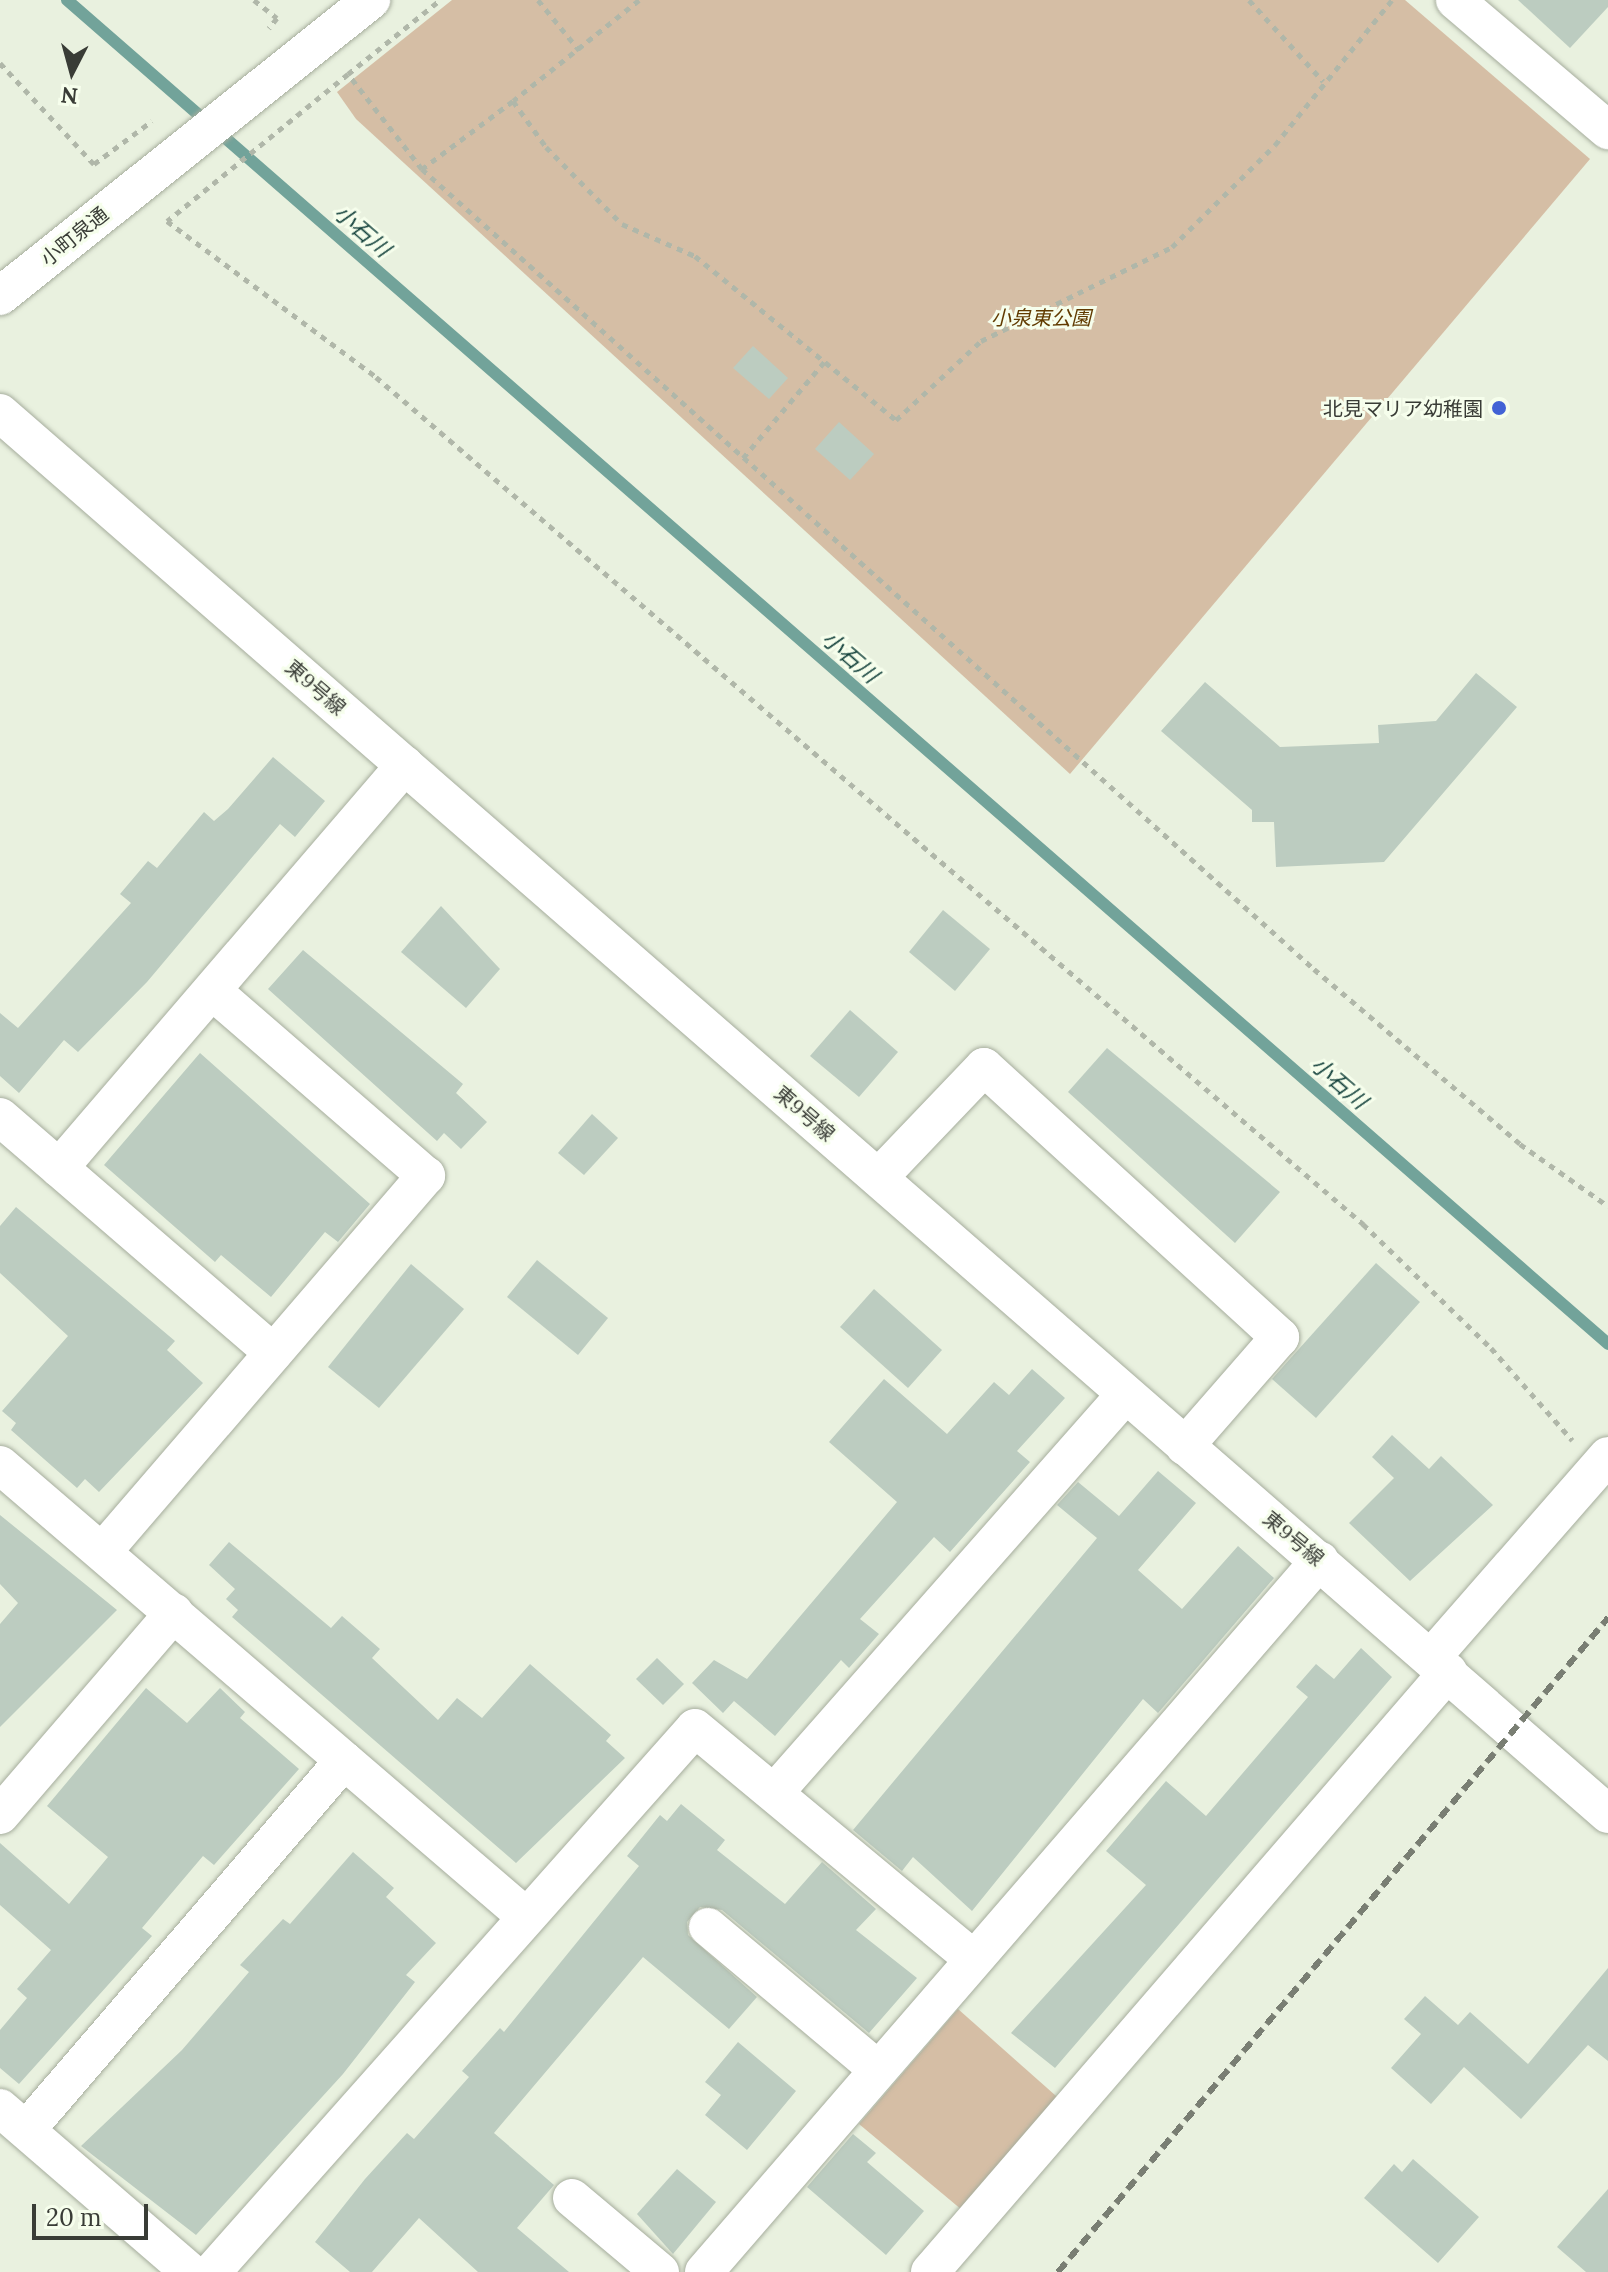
<!DOCTYPE html>
<meta charset="utf-8">
<style>
body{margin:0}
#map{position:relative;width:1608px;height:2272px;overflow:hidden;background:#e9f1df;font-family:Lora,"Noto Sans JP",serif}
div>[style]{position:absolute}
.green>*{inset:0;background:#d5bea5}
.stream>*{height:12px;margin:-6px;padding:0 6px;transform-origin:6px;border-radius:6px;background:#72a39a}
.building>*{inset:0;background:#bcccc0}
.path>*{height:5px;margin-top:-2.5px;transform-origin:0;background:repeating-linear-gradient(90deg,#b0b7a9 0 6px,transparent 0 12px)}
.roads{filter:drop-shadow(0 0 2px #a6ad9d) drop-shadow(0 0 2px #a6ad9d)}
.minor>*{height:38px;margin:-19px;padding:0 19px;transform-origin:19px;border-radius:19px;background:#fff}
.rail>*{height:6px;margin-top:-3px;transform-origin:0;background:repeating-linear-gradient(90deg,#797e73 0 12px,transparent 0 18px)}
.dots>*{width:22px;height:22px;translate:-50% -50%;box-sizing:border-box;border:4px solid #f6feec;border-radius:50%}
span{translate:-50% -50%;white-space:nowrap;text-align:center;line-height:1.15;-webkit-text-stroke:6px #f6feec;paint-order:stroke}
.street-label{font-size:20px;color:#393c36}
.park-label{font-size:20px;color:#613a00;font-style:italic}
.poi-label{font-size:20px;color:#393c36}
.right{translate:-100% -50%;text-align:right}
.water-label{font-size:22px;color:#13413b;font-style:italic}
.north{position:absolute;left:32px;top:32px;width:80px;height:80px;-webkit-text-stroke:6px #f6feec;paint-order:stroke;rotate:186deg;font-size:22px;font-weight:700;line-height:32px;text-align:center;color:#393c36}
.north::after{content:'';display:block;margin:auto;width:28px;height:36px;background:#393c36;clip-path:polygon(50% 0,100% 100%,50% 72%,0 100%)}
.scale{position:absolute;left:32px;top:2204px;width:116px;height:36px;box-sizing:border-box;border:4px solid #393c36;border-top:0;padding-left:10px;font-size:24px;line-height:28px;white-space:nowrap;color:#393c36;-webkit-text-stroke:6px #f6feec;paint-order:stroke}
</style>
<div id="map">
<div class="green">
<i style="clip-path:polygon(452px 0,1405px 0,1590px 159px,1070px 774px,356px 119px,337px 92px)"></i>
<i style="clip-path:polygon(958px 2009px,1064px 2103px,968px 2215px,859px 2124px)"></i>
</div>
<div class="stream">
<i style="left:67px;top:0;width:2045px;rotate:41.09deg"></i>
</div>
<div class="building">
<i style="clip-path:polygon(1518px 0,1608px 0,1608px 7px,1570px 48px)"></i>
<i style="clip-path:polygon(753px 346px,788px 378px,769px 399px,733px 368px)"></i>
<i style="clip-path:polygon(839px 422px,874px 454px,850px 480px,815px 449px)"></i>
<i style="clip-path:polygon(1476px 673px,1517px 707px,1384px 862px,1276px 867px,1274px 822px,1252px 822px,1252px 810px,1161px 731px,1205px 682px,1280px 747px,1379px 743px,1378px 725px,1436px 721px)"></i>
<i style="clip-path:polygon(273px 757px,325px 801px,295px 837px,280px 824px,147px 982px,78px 1052px,64px 1040px,19px 1093px,0 1076px,0 1013px,18px 1028px,131px 903px,120px 894px,148px 861px,157px 868px,204px 812px,214px 821px,228px 809px)"></i>
<i style="clip-path:polygon(441px 906px,500px 969px,466px 1008px,401px 952px)"></i>
<i style="clip-path:polygon(943px 910px,990px 949px,955px 991px,909px 952px)"></i>
<i style="clip-path:polygon(303px 950px,463px 1084px,456px 1093px,487px 1122px,461px 1149px,444px 1133px,437px 1141px,268px 989px)"></i>
<i style="clip-path:polygon(850px 1010px,898px 1052px,859px 1097px,810px 1056px)"></i>
<i style="clip-path:polygon(1107px 1048px,1280px 1192px,1235px 1243px,1068px 1092px)"></i>
<i style="clip-path:polygon(200px 1053px,370px 1204px,338px 1242px,325px 1232px,271px 1297px,221px 1255px,215px 1262px,104px 1165px)"></i>
<i style="clip-path:polygon(592px 1114px,618px 1138px,584px 1175px,558px 1153px)"></i>
<i style="clip-path:polygon(16px 1207px,175px 1341px,167px 1350px,203px 1383px,99px 1492px,85px 1479px,77px 1488px,11px 1430px,16px 1423px,2px 1411px,68px 1336px,0 1273px,0 1226px)"></i>
<i style="clip-path:polygon(537px 1260px,608px 1318px,578px 1355px,507px 1297px)"></i>
<i style="clip-path:polygon(1376px 1263px,1420px 1302px,1316px 1418px,1272px 1379px)"></i>
<i style="clip-path:polygon(411px 1264px,464px 1309px,379px 1408px,328px 1367px)"></i>
<i style="clip-path:polygon(874px 1289px,942px 1350px,908px 1388px,840px 1327px)"></i>
<i style="clip-path:polygon(1032px 1369px,1065px 1398px,1017px 1451px,1030px 1462px,950px 1552px,934px 1537px,860px 1619px,879px 1634px,849px 1668px,841px 1660px,775px 1736px,734px 1701px,723px 1713px,692px 1683px,714px 1660px,747px 1679px,897px 1502px,829px 1442px,884px 1379px,947px 1434px,994px 1382px,1009px 1395px)"></i>
<i style="clip-path:polygon(1392px 1435px,1429px 1469px,1441px 1456px,1493px 1505px,1410px 1581px,1349px 1523px,1394px 1478px,1372px 1457px)"></i>
<i style="clip-path:polygon(1158px 1471px,1196px 1503px,1138px 1570px,1182px 1609px,1238px 1546px,1274px 1578px,1158px 1713px,1143px 1699px,972px 1911px,913px 1857px,902px 1871px,853px 1830px,1097px 1538px,1057px 1505px,1078px 1482px,1119px 1516px)"></i>
<i style="clip-path:polygon(0 1515px,117px 1610px,0 1727px,0 1624px,18px 1603px,0 1584px)"></i>
<i style="clip-path:polygon(229px 1542px,331px 1628px,342px 1616px,380px 1649px,372px 1658px,438px 1720px,457px 1698px,482px 1718px,530px 1664px,611px 1735px,606px 1741px,625px 1758px,516px 1863px,232px 1617px,238px 1610px,226px 1599px,235px 1589px,209px 1565px)"></i>
<i style="clip-path:polygon(1361px 1648px,1392px 1677px,1055px 2068px,1011px 2033px,1146px 1885px,1106px 1851px,1166px 1781px,1206px 1816px,1308px 1697px,1296px 1687px,1316px 1664px,1334px 1679px)"></i>
<i style="clip-path:polygon(657px 1658px,684px 1684px,663px 1705px,636px 1679px)"></i>
<i style="clip-path:polygon(146px 1688px,187px 1723px,220px 1688px,245px 1712px,240px 1718px,299px 1769px,214px 1865px,203px 1856px,142px 1928px,152px 1936px,19px 2084px,0 2068px,0 2030px,27px 1998px,17px 1989px,51px 1950px,0 1905px,0 1843px,69px 1904px,108px 1857px,47px 1806px)"></i>
<i style="clip-path:polygon(681px 1804px,725px 1840px,717px 1850px,785px 1904px,822px 1862px,876px 1909px,856px 1930px,917px 1978px,869px 2033px,722px 1910px,700px 1907px,687px 1922px,688px 1935px,757px 1997px,729px 2029px,643px 1957px,494px 2133px,554px 2185px,517px 2228px,569px 2272px,478px 2272px,419px 2218px,372px 2272px,350px 2272px,315px 2242px,365px 2179px,407px 2133px,414px 2139px,469px 2077px,462px 2071px,500px 2028px,504px 2032px,639px 1866px,627px 1856px,660px 1815px,667px 1821px)"></i>
<i style="clip-path:polygon(353px 1852px,394px 1888px,386px 1897px,436px 1943px,406px 1975px,415px 1982px,343px 2074px,196px 2235px,81px 2146px,182px 2050px,249px 1972px,240px 1965px,283px 1919px,290px 1924px)"></i>
<i style="clip-path:polygon(1608px 1968px,1608px 2061px,1588px 2045px,1521px 2119px,1464px 2067px,1431px 2104px,1391px 2068px,1421px 2034px,1404px 2019px,1425px 1996px,1458px 2025px,1470px 2012px,1528px 2064px)"></i>
<i style="clip-path:polygon(738px 2042px,796px 2091px,747px 2150px,705px 2115px,721px 2095px,705px 2082px)"></i>
<i style="clip-path:polygon(853px 2134px,876px 2153px,867px 2162px,924px 2211px,886px 2255px,807px 2187px)"></i>
<i style="clip-path:polygon(1413px 2159px,1479px 2217px,1438px 2263px,1364px 2198px,1394px 2164px,1402px 2172px)"></i>
<i style="clip-path:polygon(677px 2169px,716px 2202px,673px 2254px,637px 2214px)"></i>
<i style="clip-path:polygon(1608px 2189px,1608px 2272px,1586px 2272px,1557px 2247px)"></i>
</div>
<div class="path">
<i style="left:254px;top:0;width:29px;rotate:38deg"></i>
<i style="left:277px;top:18px;width:13px;rotate:129deg"></i>
<i style="left:538px;top:0;width:65px;rotate:50.6deg"></i>
<i style="left:639px;top:0;width:161px;rotate:141.3deg"></i>
<i style="left:513px;top:101px;width:57px;rotate:54.3deg"></i>
<i style="left:546px;top:147px;width:108px;rotate:45.4deg"></i>
<i style="left:622px;top:224px;width:80px;rotate:23.7deg"></i>
<i style="left:695px;top:256px;width:259px;rotate:39.2deg"></i>
<i style="left:896px;top:420px;width:116px;rotate:-42.9deg"></i>
<i style="left:981px;top:341px;width:213px;rotate:-26.2deg"></i>
<i style="left:1172px;top:247px;width:145px;rotate:-44.7deg"></i>
<i style="left:1275px;top:145px;width:186px;rotate:-51.1deg"></i>
<i style="left:1249px;top:0;width:110px;rotate:47.6deg"></i>
<i style="left:0;top:63px;width:138px;rotate:47.1deg"></i>
<i style="left:94px;top:164px;width:72px;rotate:-36.6deg"></i>
<i style="left:348px;top:74px;width:118px;rotate:-38.8deg"></i>
<i style="left:513px;top:101px;width:114px;rotate:143.2deg"></i>
<i style="left:422px;top:169px;width:120px;rotate:-127.9deg"></i>
<i style="left:348px;top:74px;width:233px;rotate:140.9deg"></i>
<i style="left:167px;top:221px;width:261px;rotate:36.7deg"></i>
<i style="left:376px;top:377px;width:1301px;rotate:40.63deg"></i>
<i style="left:1363px;top:1224px;width:178px;rotate:44.1deg"></i>
<i style="left:1491px;top:1348px;width:123px;rotate:48.6deg"></i>
<i style="left:422px;top:169px;width:1198px;rotate:41.89deg"></i>
<i style="left:1314px;top:969px;width:270px;rotate:40.3deg"></i>
<i style="left:1520px;top:1144px;width:108px;rotate:35.2deg"></i>
<i style="left:743px;top:458px;width:126px;rotate:-49.8deg"></i>
</div>
<div class="roads">
<div class="minor">
<i style="left:1455px;top:0;width:201px;rotate:40.4deg"></i>
<i style="left:0;top:296px;width:475px;rotate:-38.6deg"></i>
<i style="left:0;top:413px;width:2133px;rotate:41.06deg"></i>
<i style="left:0;top:1117px;width:361px;rotate:40.8deg"></i>
<i style="left:59px;top:1168px;width:531px;rotate:-49.35deg"></i>
<i style="left:879px;top:1177px;width:152px;rotate:-46.3deg"></i>
<i style="left:984px;top:1067px;width:401px;rotate:42.4deg"></i>
<i style="left:1280px;top:1337px;width:145px;rotate:131.1deg"></i>
<i style="left:0;top:1465px;width:689px;rotate:40.65deg"></i>
<i style="left:104px;top:1550px;width:494px;rotate:-49.3deg"></i>
<i style="left:426px;top:1176px;width:279px;rotate:-139.1deg"></i>
<i style="left:1432px;top:1657px;width:267px;rotate:-48.8deg"></i>
<i style="left:775px;top:1792px;width:529px;rotate:-48.6deg"></i>
<i style="left:0;top:1815px;width:267px;rotate:-49.3deg"></i>
<i style="left:708px;top:1927px;width:221px;rotate:40deg"></i>
<i style="left:0;top:2108px;width:251px;rotate:40.8deg"></i>
<i style="left:27px;top:2129px;width:486px;rotate:-49.3deg"></i>
<i style="left:572px;top:2198px;width:115px;rotate:40.1deg"></i>
<i style="left:212px;top:2272px;width:727px;rotate:-48.4deg"></i>
<i style="left:695px;top:1728px;width:360px;rotate:39.7deg"></i>
<i style="left:704px;top:2272px;width:941px;rotate:-49.13deg"></i>
<i style="left:930px;top:2272px;width:793px;rotate:-49.19deg"></i>
</div>
</div>
<div class="rail">
<i style="left:1058px;top:2272px;width:855px;rotate:-49.94deg"></i>
</div>
<div class="dots">
<i style="left:1499px;top:408px;background:#4263d5"></i>
</div>
<div class="street-label">
<span style="left:74px;top:236px;rotate:-39deg">小町泉通</span>
<span style="left:316px;top:687px;rotate:41deg">東9号線</span>
<span style="left:805px;top:1113px;rotate:41deg">東9号線</span>
<span style="left:1294px;top:1538px;rotate:40deg">東9号線</span>
</div>
<div class="park-label">
<span style="left:1041px;top:317px">小泉東公園</span>
</div>
<div class="poi-label">
<span class="right" style="left:1483px;top:408px">北見マリア幼稚園</span>
</div>
<div class="water-label">
<span style="left:362px;top:231px;rotate:41deg">小石川</span>
<span style="left:850px;top:657px;rotate:41deg">小石川</span>
<span style="left:1339px;top:1083px;rotate:41deg">小石川</span>
</div>
<div class="north">N</div>
<div class="scale">20 m</div>
</div>
